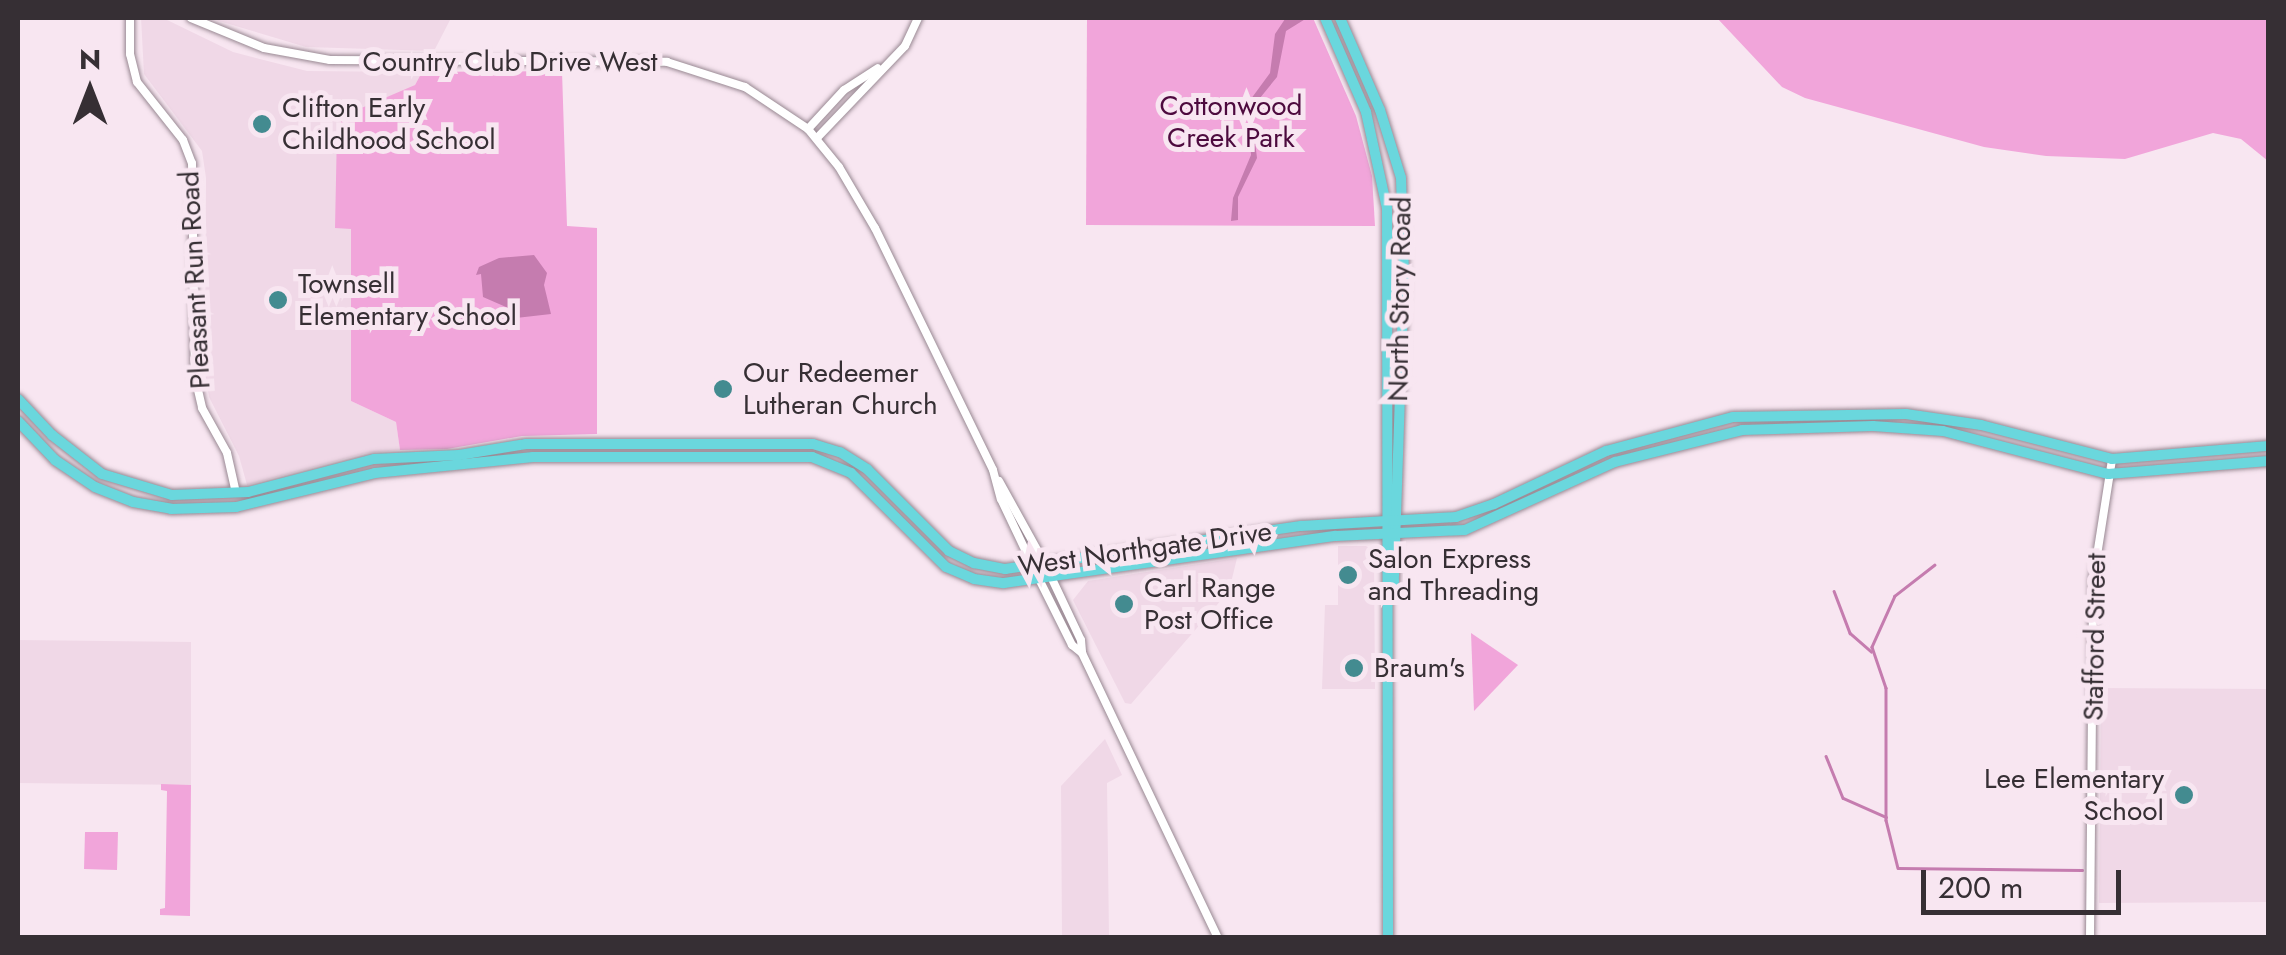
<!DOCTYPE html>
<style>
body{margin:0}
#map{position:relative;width:2286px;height:955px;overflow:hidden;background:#f8e6f1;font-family:Jost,sans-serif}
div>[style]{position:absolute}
.built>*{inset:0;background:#f0d8e7}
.green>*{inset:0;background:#f1a5da}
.water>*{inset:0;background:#c57caf}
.stream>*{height:2.5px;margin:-1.25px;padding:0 1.25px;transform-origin:1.25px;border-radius:1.25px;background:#c57caf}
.roads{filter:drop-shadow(0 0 2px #998993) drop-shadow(0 0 2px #998993)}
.minor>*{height:8px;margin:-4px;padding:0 4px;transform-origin:4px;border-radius:4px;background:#fff}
.major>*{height:10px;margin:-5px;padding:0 5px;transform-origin:5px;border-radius:5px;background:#6ad7dd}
.dots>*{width:28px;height:28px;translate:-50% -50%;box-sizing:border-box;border:5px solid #f8e6f1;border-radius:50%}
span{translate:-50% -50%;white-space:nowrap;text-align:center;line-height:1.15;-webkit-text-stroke:10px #f8e6f1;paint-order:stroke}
.street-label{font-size:28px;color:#362f34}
.park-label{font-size:28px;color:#4d0a3e}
.poi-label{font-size:28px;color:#362f34}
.left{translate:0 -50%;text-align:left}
.right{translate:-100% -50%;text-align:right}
.frame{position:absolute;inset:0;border:20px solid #362f34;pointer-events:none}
.north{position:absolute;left:40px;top:40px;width:100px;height:100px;-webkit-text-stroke:8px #f8e6f1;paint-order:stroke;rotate:0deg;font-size:28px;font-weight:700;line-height:40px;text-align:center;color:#362f34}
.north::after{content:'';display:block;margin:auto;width:35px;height:45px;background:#362f34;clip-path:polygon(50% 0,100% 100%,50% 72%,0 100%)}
.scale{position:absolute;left:1921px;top:870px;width:200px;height:45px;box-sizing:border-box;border:5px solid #362f34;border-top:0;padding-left:12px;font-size:30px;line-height:35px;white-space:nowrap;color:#362f34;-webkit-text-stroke:8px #f8e6f1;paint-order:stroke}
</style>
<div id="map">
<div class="built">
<i style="clip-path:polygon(141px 18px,163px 18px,233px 52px,307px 71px,422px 72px,415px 85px,404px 91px,335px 227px,351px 228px,351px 401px,396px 422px,400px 450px,366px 453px,247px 485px,239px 456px,209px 397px,205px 372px,206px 178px,202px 151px,144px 74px)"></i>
<i style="clip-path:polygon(209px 18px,451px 18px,434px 51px,306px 47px)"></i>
<i style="clip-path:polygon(1338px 546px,1366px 546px,1374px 551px,1375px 689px,1322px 689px,1325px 605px,1338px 605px)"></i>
<i style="clip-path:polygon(1237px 558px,1229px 591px,1131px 704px,1125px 703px,1073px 600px,1088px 581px)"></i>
<i style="clip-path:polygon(18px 640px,191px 642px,191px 785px,18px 783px)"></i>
<i style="clip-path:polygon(2101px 688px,2268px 689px,2268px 902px,2099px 903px)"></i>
<i style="clip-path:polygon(1105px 739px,1122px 775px,1107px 783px,1109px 937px,1062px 937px,1061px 786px)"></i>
</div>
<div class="green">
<i style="clip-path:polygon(1087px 18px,1313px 18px,1356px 116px,1372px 176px,1375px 226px,1086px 225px)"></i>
<i style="clip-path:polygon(1717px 18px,2268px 18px,2268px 161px,2241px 139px,2213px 133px,2125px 159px,2046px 156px,1984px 147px,1805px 98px,1782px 87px)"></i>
<i style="clip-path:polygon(562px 71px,567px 226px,597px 228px,597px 434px,522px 436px,447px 449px,400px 450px,396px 422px,351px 401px,351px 229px,335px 228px,337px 130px,345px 115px,415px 85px,422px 72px)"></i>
<i style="clip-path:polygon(1471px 633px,1518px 665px,1474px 711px)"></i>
<i style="clip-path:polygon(161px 784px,191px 785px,190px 916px,160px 915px,160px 909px,165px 908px,167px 791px,161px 790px)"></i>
<i style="clip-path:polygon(85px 832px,118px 832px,117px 870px,84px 869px)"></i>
</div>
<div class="water">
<i style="clip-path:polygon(1307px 18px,1286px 31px,1277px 77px,1251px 109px,1257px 158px,1238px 197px,1238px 220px,1231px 221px,1233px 198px,1251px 155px,1248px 103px,1270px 73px,1275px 34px,1285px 19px)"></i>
<i style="clip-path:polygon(534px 255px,547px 273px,544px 285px,551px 314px,516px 318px,515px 311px,483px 297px,481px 274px,476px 275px,479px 267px,499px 258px)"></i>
</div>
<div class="stream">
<i style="left:1935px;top:565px;width:51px;rotate:142.2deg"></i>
<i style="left:1895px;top:596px;width:56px;rotate:114.3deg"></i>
<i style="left:1872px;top:647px;width:43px;rotate:71.1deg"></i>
<i style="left:1886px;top:688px;width:132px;rotate:90deg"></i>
<i style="left:1886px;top:820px;width:49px;rotate:76deg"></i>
<i style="left:1898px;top:868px;width:184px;rotate:0.6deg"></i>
<i style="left:1834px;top:591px;width:45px;rotate:69.1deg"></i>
<i style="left:1850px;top:633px;width:28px;rotate:41deg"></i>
<i style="left:1826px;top:756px;width:45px;rotate:68deg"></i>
<i style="left:1843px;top:798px;width:47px;rotate:23.8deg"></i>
</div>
<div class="roads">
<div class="minor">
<i style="left:130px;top:18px;width:36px;rotate:90deg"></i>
<i style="left:130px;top:54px;width:29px;rotate:76deg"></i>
<i style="left:137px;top:82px;width:74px;rotate:51.6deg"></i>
<i style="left:183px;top:140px;width:25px;rotate:69deg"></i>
<i style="left:192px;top:163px;width:214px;rotate:89.2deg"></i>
<i style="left:195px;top:377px;width:32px;rotate:77deg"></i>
<i style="left:202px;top:408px;width:51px;rotate:60.9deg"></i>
<i style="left:227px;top:453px;width:41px;rotate:77.3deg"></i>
<i style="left:191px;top:18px;width:79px;rotate:22.3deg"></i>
<i style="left:264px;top:48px;width:67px;rotate:10.3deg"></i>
<i style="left:330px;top:60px;width:337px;rotate:0.3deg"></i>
<i style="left:667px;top:62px;width:82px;rotate:17.8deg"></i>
<i style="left:745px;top:87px;width:76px;rotate:33.7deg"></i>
<i style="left:808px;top:129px;width:49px;rotate:50.8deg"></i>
<i style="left:839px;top:167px;width:71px;rotate:59.5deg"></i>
<i style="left:875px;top:228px;width:269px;rotate:64deg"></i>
<i style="left:993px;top:470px;width:30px;rotate:75deg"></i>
<i style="left:1001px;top:499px;width:89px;rotate:64.6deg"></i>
<i style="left:1039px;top:579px;width:74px;rotate:63.4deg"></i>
<i style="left:1072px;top:645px;width:13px;rotate:39deg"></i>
<i style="left:1082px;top:653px;width:316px;rotate:64.5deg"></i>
<i style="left:808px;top:129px;width:53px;rotate:-47.3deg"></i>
<i style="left:844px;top:90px;width:40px;rotate:-32.9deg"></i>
<i style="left:817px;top:138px;width:127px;rotate:-46.3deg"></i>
<i style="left:905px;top:46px;width:31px;rotate:-65deg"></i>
<i style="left:999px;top:481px;width:95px;rotate:61deg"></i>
<i style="left:1045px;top:564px;width:84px;rotate:64.7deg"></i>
<i style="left:1081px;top:640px;width:12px;rotate:85deg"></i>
<i style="left:2090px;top:938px;width:357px;rotate:-89.5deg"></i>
<i style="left:2093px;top:581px;width:123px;rotate:-81.1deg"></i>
</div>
<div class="major">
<i style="left:1325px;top:18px;width:103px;rotate:66.4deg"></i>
<i style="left:1366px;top:112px;width:98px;rotate:77.7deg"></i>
<i style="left:1387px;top:208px;width:730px;rotate:89.92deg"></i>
<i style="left:1340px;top:18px;width:100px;rotate:66.5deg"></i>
<i style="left:1380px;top:110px;width:71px;rotate:72.8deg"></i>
<i style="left:1401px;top:178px;width:96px;rotate:88.2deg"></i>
<i style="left:1404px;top:274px;width:307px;rotate:91.9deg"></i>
<i style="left:1394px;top:581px;width:11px;rotate:117deg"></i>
<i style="left:18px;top:399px;width:50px;rotate:46.6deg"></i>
<i style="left:52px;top:435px;width:63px;rotate:38deg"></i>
<i style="left:102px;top:474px;width:73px;rotate:16.7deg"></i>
<i style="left:172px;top:495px;width:76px;rotate:-2.3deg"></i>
<i style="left:248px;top:492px;width:130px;rotate:-14.7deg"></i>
<i style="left:374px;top:459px;width:85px;rotate:-2.7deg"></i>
<i style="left:459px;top:455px;width:68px;rotate:-9.3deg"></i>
<i style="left:526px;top:444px;width:287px"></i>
<i style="left:813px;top:444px;width:28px;rotate:17deg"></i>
<i style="left:840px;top:452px;width:32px;rotate:32deg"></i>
<i style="left:867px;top:469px;width:116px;rotate:45deg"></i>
<i style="left:949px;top:551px;width:28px;rotate:26deg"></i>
<i style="left:974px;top:563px;width:32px;rotate:11deg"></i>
<i style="left:1005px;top:569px;width:299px;rotate:-8.3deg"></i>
<i style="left:1301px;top:526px;width:155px;rotate:-3.3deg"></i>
<i style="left:1456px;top:517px;width:40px;rotate:-18.9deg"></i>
<i style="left:1494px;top:504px;width:124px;rotate:-25.3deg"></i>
<i style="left:1606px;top:451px;width:131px;rotate:-15deg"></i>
<i style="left:1733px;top:417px;width:173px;rotate:-1deg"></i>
<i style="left:1906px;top:414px;width:76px;rotate:8.3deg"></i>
<i style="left:1981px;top:425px;width:135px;rotate:14.5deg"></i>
<i style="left:2112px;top:459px;width:157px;rotate:-4.8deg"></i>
<i style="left:18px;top:421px;width:54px;rotate:46.5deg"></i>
<i style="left:55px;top:460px;width:48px;rotate:34deg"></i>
<i style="left:95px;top:487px;width:41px;rotate:21.5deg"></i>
<i style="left:133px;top:502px;width:39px;rotate:10deg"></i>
<i style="left:171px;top:509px;width:65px;rotate:-1.8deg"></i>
<i style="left:236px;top:507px;width:143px;rotate:-13.7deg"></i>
<i style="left:375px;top:473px;width:159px;rotate:-5.8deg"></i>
<i style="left:533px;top:457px;width:279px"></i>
<i style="left:812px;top:457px;width:42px;rotate:22.3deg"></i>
<i style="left:851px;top:473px;width:134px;rotate:44.7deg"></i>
<i style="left:946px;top:567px;width:30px;rotate:23deg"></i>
<i style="left:974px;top:579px;width:30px;rotate:8deg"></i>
<i style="left:1004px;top:583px;width:335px;rotate:-8.1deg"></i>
<i style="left:1336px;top:536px;width:129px;rotate:-2.7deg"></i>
<i style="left:1465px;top:530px;width:165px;rotate:-24.4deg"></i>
<i style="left:1615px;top:462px;width:131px;rotate:-14.1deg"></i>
<i style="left:1742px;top:430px;width:131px;rotate:-1.7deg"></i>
<i style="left:1873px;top:426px;width:70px;rotate:4.1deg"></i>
<i style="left:1943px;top:431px;width:171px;rotate:14.6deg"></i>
<i style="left:2108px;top:474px;width:161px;rotate:-4.6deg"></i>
</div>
</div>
<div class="dots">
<i style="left:262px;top:124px;background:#438b90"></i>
<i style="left:278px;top:300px;background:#438b90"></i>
<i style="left:723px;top:389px;background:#438b90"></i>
<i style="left:1348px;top:575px;background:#438b90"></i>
<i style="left:1124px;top:604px;background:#438b90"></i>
<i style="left:1354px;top:668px;background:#438b90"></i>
<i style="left:2184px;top:795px;background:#438b90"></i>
</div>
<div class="street-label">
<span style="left:510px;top:62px">Country Club Drive West</span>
<span style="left:195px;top:280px;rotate:-93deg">Pleasant Run Road</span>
<span style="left:1400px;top:299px;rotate:-89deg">North Story Road</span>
<span style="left:1145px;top:549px;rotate:-8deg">West Northgate Drive</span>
<span style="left:2095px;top:637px;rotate:-89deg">Stafford Street</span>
</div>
<div class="park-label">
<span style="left:1231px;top:122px">Cottonwood<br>Creek Park</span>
</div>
<div class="poi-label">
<span class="left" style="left:282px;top:124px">Clifton Early<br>Childhood School</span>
<span class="left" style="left:298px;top:300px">Townsell<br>Elementary School</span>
<span class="left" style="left:743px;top:389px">Our Redeemer<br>Lutheran Church</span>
<span class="left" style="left:1368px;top:575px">Salon Express<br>and Threading</span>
<span class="left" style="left:1144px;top:604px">Carl Range<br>Post Office</span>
<span class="left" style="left:1374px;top:668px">Braum's</span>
<span class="right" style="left:2164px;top:795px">Lee Elementary<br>School</span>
</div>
<div class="frame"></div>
<div class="north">N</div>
<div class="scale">200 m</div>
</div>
